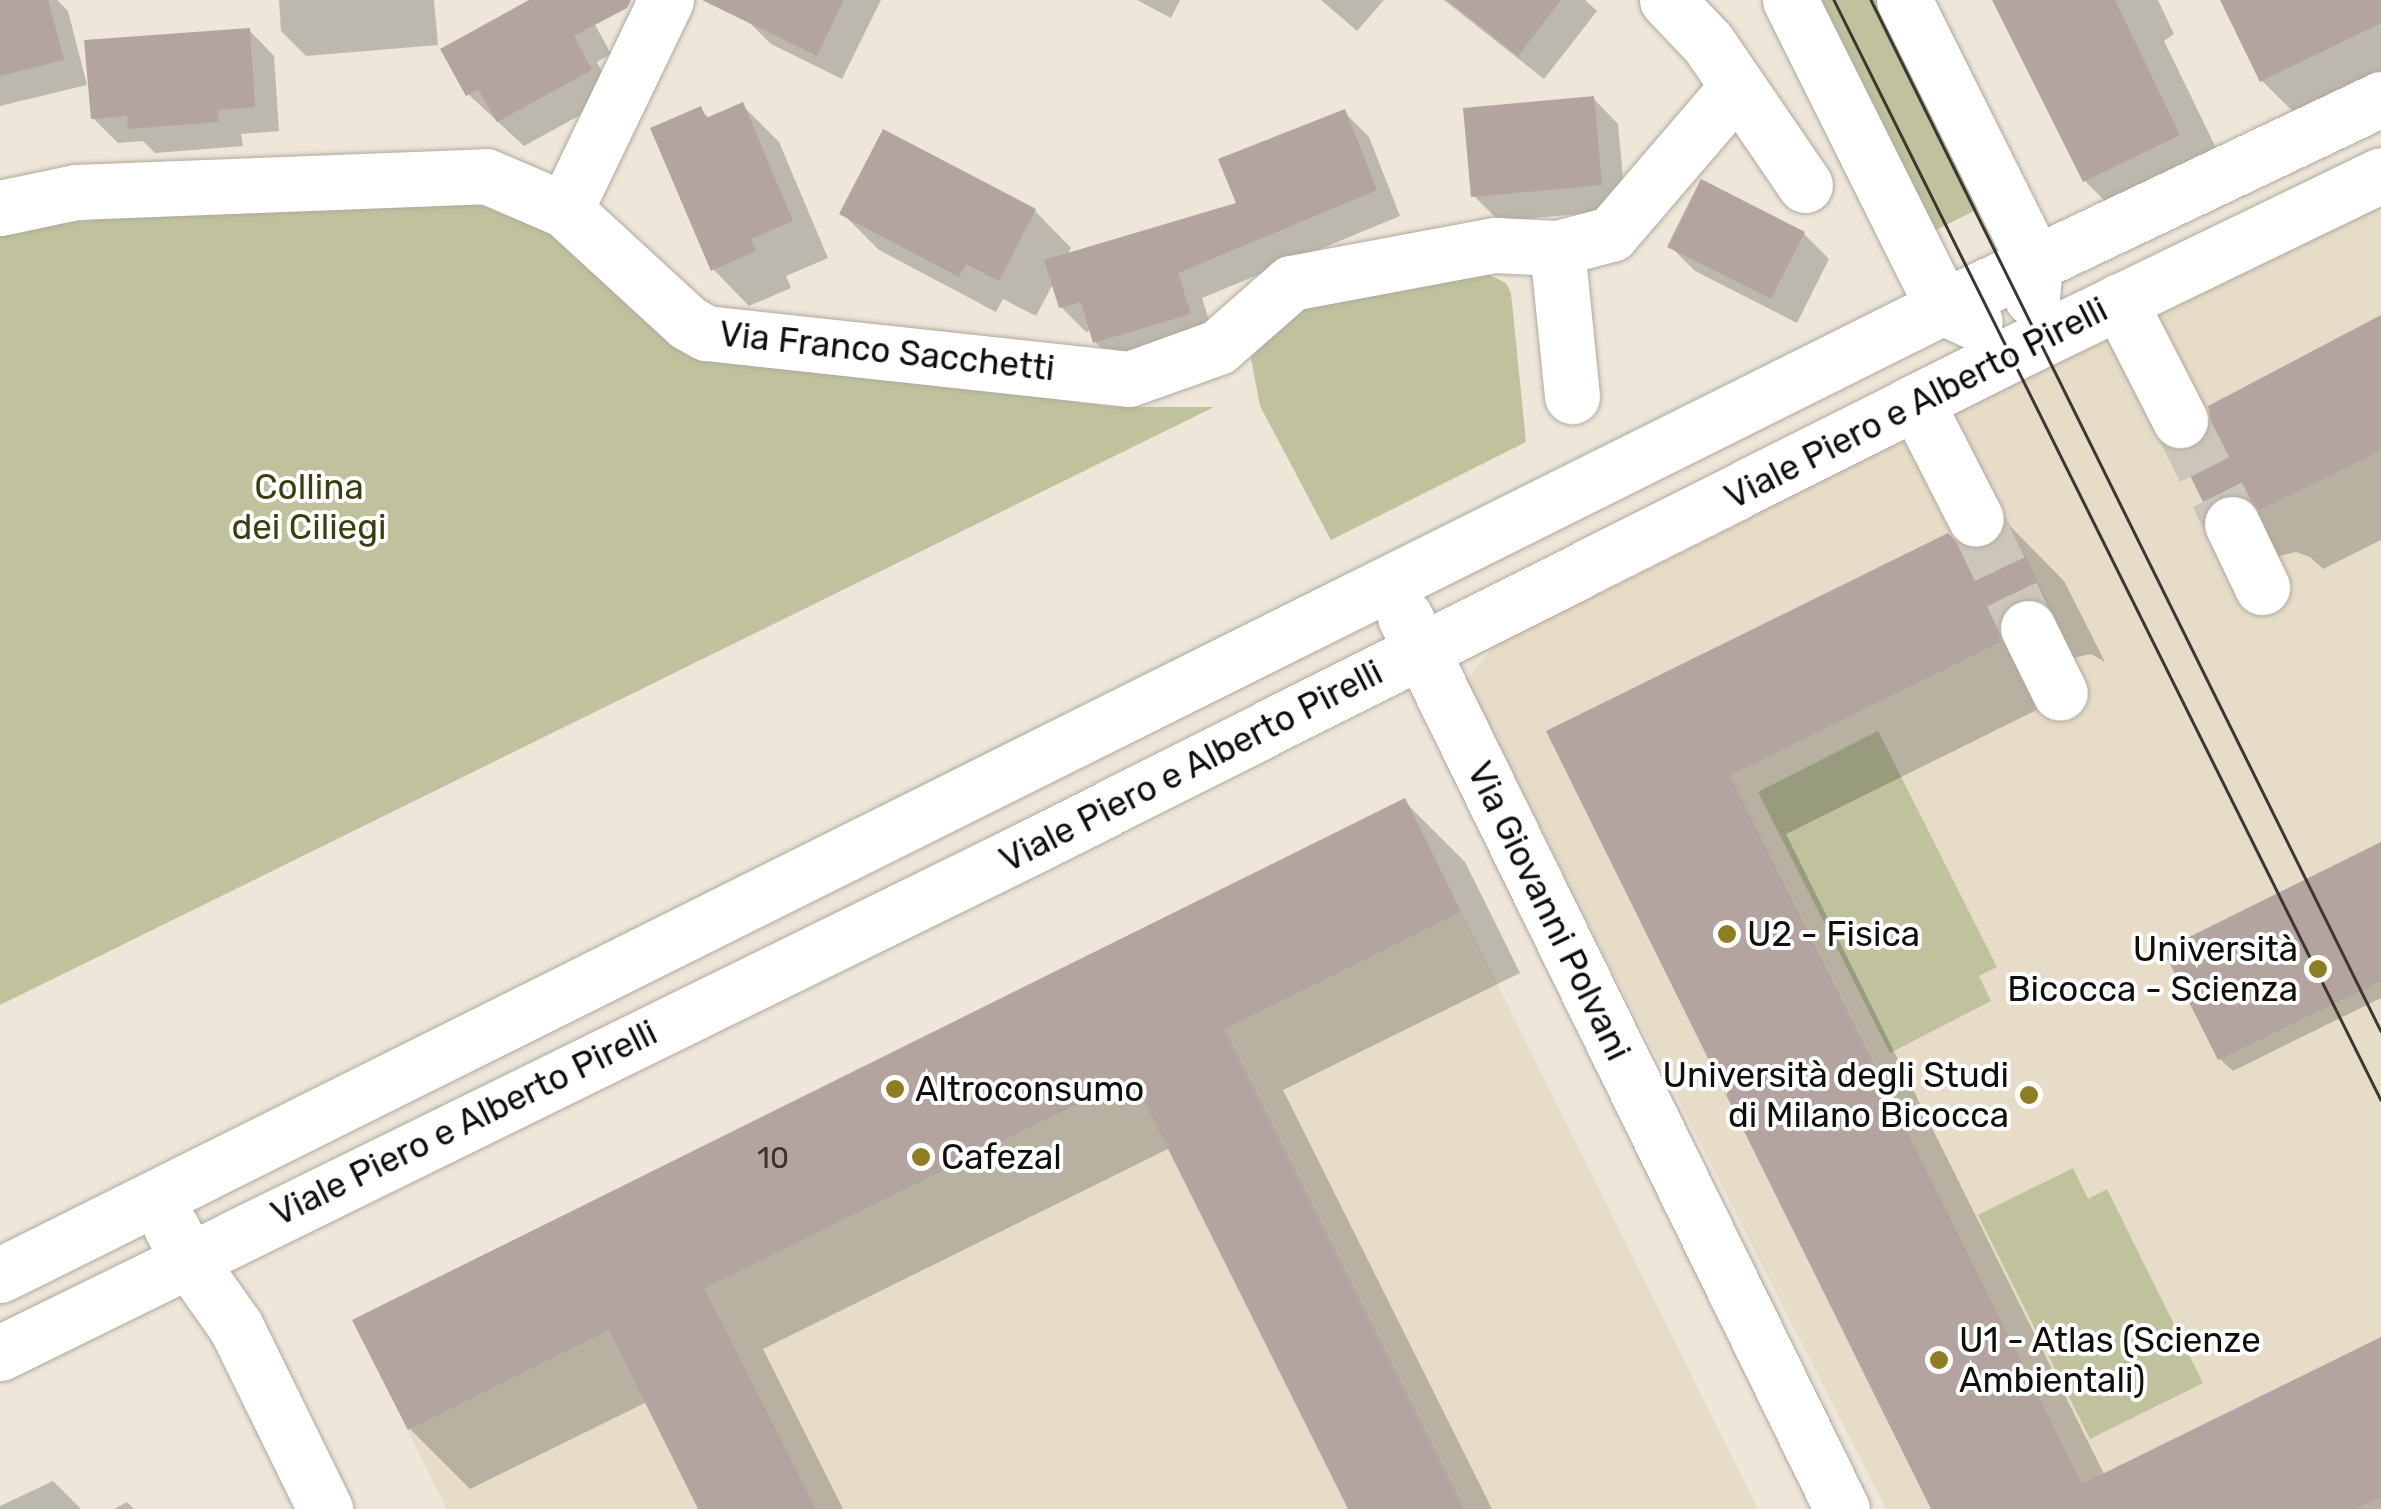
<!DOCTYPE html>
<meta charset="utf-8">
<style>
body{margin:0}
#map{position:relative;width:2381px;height:1509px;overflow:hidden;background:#ede6d9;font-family:Rubik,sans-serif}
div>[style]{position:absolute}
.built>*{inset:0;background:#e6dcc8}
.green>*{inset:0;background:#c0c29e}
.shadow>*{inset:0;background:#0003}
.building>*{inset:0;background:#b3a49f}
.minor-tunnel>*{height:55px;margin-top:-27.5px;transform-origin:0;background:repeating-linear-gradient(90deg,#ccc6ba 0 55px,transparent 0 83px)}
.roads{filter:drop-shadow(0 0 2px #afa99c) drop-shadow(0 0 2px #afa99c)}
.minor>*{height:55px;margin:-27.5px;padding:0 27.5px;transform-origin:27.5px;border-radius:27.5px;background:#fff}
.tram>*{height:2.5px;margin:-1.25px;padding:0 1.25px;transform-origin:1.25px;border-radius:1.25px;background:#3b3832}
.dots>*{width:28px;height:28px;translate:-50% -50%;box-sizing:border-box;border:5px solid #fff;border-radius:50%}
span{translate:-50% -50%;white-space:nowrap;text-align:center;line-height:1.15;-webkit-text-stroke:8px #fff;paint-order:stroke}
.number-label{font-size:30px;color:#3a3430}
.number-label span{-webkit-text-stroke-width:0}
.street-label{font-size:35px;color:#110f0b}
.park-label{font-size:35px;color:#3d3e0f}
.poi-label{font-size:35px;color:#110f0b}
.left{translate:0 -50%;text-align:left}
.right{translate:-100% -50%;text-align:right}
</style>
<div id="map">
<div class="built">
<i style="clip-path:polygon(2381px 203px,2381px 1509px,1886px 1509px,1466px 681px,1497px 642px,2068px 354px)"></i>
<i style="clip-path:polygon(1405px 798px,1758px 1509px,447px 1509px,352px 1320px)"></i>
</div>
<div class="green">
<i style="clip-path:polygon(1817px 0,1889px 0,1990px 203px,1932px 232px)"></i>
<i style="clip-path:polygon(271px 199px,514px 201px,697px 351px,1113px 407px,1214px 407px,0 1005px,0 231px)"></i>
<i style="clip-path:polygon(1487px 274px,1506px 283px,1511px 293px,1526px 442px,1331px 540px,1260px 406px,1250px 353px,1298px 302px)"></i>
<i style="clip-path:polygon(1878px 731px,1997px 967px,1979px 976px,1991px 1001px,1890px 1053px,1758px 792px)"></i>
<i style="clip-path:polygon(2073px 1168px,2088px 1199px,2107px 1189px,2203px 1383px,2090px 1439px,1978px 1215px)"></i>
</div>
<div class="shadow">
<i style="clip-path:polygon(0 0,57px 0,68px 11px,87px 85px,0 106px)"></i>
<i style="clip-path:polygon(279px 0,434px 0,438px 45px,306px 56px,281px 31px)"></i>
<i style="clip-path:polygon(534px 0,577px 0,587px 10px,611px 54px,597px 62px,615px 96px,524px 146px,468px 94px)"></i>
<i style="clip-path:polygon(755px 0,881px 0,842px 79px,771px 44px,746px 19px)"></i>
<i style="clip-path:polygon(1137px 0,1180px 0,1171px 18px)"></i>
<i style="clip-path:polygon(1321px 0,1384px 0,1357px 31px)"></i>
<i style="clip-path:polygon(1444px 0,1585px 0,1597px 11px,1544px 79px)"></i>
<i style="clip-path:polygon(1995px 0,2158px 0,2174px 34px,2164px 41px,2239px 195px,2145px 241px,2085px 181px)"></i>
<i style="clip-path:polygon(2223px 0,2381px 0,2381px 91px,2309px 127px,2262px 81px)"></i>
<i style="clip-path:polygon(249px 30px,274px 56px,279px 131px,241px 134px,243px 146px,155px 153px,143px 141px,118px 143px,93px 118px)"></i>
<i style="clip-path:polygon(1593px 98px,1618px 124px,1626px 210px,1499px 221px,1474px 196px)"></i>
<i style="clip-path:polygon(742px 105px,779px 142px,828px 258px,786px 276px,791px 288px,749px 306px,713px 269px,700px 109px,710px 119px)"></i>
<i style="clip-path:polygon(1344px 112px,1369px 137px,1400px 216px,1202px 298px,1215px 339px,1121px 367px,1095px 342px,1092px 330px,1086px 332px,1061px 307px,1054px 282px,1036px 316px,1003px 299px,996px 312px,879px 250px,842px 213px,1035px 211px,1071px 248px,1067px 255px,1239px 205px)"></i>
<i style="clip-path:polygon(1804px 234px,1829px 259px,1797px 323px,1695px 271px,1670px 246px)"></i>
<i style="clip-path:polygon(2381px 318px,2381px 540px,2323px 569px,2310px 557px,2296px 552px,2279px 556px,2268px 566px,2208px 506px,2194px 450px)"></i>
<i style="clip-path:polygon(2008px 524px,2064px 581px,2105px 662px,2091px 654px,2072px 658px,2057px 700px,1786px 834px,2105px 1476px,2381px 1340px,2381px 1509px,1934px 1509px,1550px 732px,1960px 548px,1975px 553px,1990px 549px,2004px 538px)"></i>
<i style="clip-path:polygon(1404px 801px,1465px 862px,1520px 973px,1283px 1090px,1492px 1509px,1351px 1509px,1170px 1148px,763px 1349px,843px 1509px,701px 1509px,647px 1402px,470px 1489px,410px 1429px)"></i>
<i style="clip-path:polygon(2381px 844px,2381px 998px,2233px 1071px,2220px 1059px,2166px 951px)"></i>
<i style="clip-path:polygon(53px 1481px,81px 1509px,0 1509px,0 1506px)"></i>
<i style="clip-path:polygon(127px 1502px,134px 1509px,114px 1509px)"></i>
</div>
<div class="building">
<i style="clip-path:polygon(0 0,48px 0,64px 60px,0 76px)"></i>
<i style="clip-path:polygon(529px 0,631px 0,627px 8px,574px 36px,592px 70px,497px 122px,478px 89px,466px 96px,440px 49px)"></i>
<i style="clip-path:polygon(702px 0,844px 0,817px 56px)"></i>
<i style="clip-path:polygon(1447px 0,1561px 0,1518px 56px)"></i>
<i style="clip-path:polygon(1992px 0,2115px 0,2180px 135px,2083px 182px)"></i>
<i style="clip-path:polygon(2220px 0,2381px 0,2381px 23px,2260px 82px)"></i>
<i style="clip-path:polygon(250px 28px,255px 107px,217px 110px,219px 122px,128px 129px,127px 116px,91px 119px,84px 40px)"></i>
<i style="clip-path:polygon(1594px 96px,1602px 185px,1471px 197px,1463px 108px)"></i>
<i style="clip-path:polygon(743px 102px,793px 221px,751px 239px,756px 251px,711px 271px,650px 128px,701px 106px,706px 118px)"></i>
<i style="clip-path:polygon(1345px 109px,1377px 190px,1178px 273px,1191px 314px,1093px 343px,1081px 302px,1059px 308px,1044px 260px,1236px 203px,1218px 159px)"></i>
<i style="clip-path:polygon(883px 129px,1036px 209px,999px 281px,966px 264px,959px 277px,839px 214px)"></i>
<i style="clip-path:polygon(1701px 179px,1805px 232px,1771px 299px,1667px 247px)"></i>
<i style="clip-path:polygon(2381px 315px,2381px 450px,2260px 510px,2249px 498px,2234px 493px,2218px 496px,2206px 508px,2178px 451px,2193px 448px,2206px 438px,2211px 423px,2208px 406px)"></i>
<i style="clip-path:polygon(2007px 520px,2052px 609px,2031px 597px,2013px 600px,2003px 610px,1997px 625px,2000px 642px,1730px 775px,2082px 1484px,2381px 1337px,2381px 1497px,2356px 1509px,1931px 1509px,1546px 731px,1948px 533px,1960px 546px,1975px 550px,1989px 547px,2002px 537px)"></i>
<i style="clip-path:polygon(1405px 798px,1461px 912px,1224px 1029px,1464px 1509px,1348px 1509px,1132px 1077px,704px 1288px,816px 1509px,698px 1509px,609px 1330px,408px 1430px,352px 1320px)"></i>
<i style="clip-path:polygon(2381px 842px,2381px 981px,2218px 1060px,2163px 950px)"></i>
</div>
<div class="minor-tunnel">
<i style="left:2180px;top:420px;width:116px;rotate:63.4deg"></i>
<i style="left:1976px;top:519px;width:121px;rotate:64.5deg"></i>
</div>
<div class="roads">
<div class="minor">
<i style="left:1667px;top:0;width:59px;rotate:46.4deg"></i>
<i style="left:1708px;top:43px;width:172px;rotate:55.7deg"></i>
<i style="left:1790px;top:0;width:343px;rotate:63.5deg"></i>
<i style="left:1943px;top:307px;width:35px;rotate:25deg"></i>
<i style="left:1904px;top:0;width:294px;rotate:63.5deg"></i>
<i style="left:2035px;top:263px;width:35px;rotate:95deg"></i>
<i style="left:0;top:208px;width:78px;rotate:-11.9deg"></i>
<i style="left:76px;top:192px;width:410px;rotate:-2.2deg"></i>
<i style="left:486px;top:176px;width:86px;rotate:23.3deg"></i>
<i style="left:565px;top:210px;width:167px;rotate:42.6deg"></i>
<i style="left:688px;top:323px;width:21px;rotate:29deg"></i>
<i style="left:706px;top:333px;width:425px;rotate:6.2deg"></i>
<i style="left:1129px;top:379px;width:95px;rotate:-19.8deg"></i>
<i style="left:1218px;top:347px;width:97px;rotate:-41.2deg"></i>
<i style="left:1291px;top:283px;width:208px;rotate:-10.6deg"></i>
<i style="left:1495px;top:245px;width:62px;rotate:2.8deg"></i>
<i style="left:1557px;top:248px;width:56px;rotate:-14.5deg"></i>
<i style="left:1611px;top:234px;width:194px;rotate:-49.4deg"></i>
<i style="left:565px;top:210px;width:233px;rotate:-64.3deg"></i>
<i style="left:1557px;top:248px;width:149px;rotate:84.2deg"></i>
<i style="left:2119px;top:301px;width:134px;rotate:62.9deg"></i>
<i style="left:1916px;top:402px;width:131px;rotate:62.9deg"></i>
<i style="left:2232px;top:524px;width:70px;rotate:64.5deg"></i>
<i style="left:1405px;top:617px;width:993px;rotate:63.9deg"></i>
<i style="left:2028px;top:628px;width:72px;rotate:63.8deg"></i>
<i style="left:171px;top:1227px;width:36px;rotate:62deg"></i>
<i style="left:188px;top:1259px;width:83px;rotate:54.8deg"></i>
<i style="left:236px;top:1327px;width:203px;rotate:63.9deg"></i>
<i style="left:0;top:1275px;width:2171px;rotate:-26.48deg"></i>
<i style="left:1943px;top:307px;width:485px;rotate:-25.4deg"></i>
<i style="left:0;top:1353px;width:1153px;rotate:-26.14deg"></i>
<i style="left:1035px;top:845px;width:1090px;rotate:-26.71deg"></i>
<i style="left:2009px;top:355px;width:413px;rotate:-25.8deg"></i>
</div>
</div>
<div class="tram">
<i style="left:1834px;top:0;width:1228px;rotate:63.56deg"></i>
<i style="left:1871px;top:0;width:1150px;rotate:63.68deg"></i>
</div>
<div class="dots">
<i style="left:1727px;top:934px;background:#8d7d23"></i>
<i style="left:2318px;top:969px;background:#8d7d23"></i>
<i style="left:895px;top:1089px;background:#8d7d23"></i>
<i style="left:2029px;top:1095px;background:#8d7d23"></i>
<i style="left:921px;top:1157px;background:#8d7d23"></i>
<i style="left:1939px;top:1360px;background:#8d7d23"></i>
</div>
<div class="number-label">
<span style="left:773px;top:1158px">10</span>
</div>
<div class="street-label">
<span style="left:887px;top:351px;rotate:6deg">Via Franco Sacchetti</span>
<span style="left:1916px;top:403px;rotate:-27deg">Viale Piero e Alberto Pirelli</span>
<span style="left:1191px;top:766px;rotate:-27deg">Viale Piero e Alberto Pirelli</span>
<span style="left:1549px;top:911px;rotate:64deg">Via Giovanni Polvani</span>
<span style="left:464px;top:1123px;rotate:-26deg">Viale Piero e Alberto Pirelli</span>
</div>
<div class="park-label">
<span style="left:309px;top:507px">Collina<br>dei Ciliegi</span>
</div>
<div class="poi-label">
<span class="left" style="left:1747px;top:934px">U2 - Fisica</span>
<span class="right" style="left:2298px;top:969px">Università<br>Bicocca - Scienza</span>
<span class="right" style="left:2009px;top:1095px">Università degli Studi<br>di Milano Bicocca</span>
<span class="left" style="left:915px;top:1089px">Altroconsumo</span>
<span class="left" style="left:941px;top:1157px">Cafezal</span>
<span class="left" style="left:1959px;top:1360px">U1 - Atlas (Scienze<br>Ambientali)</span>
</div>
</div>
